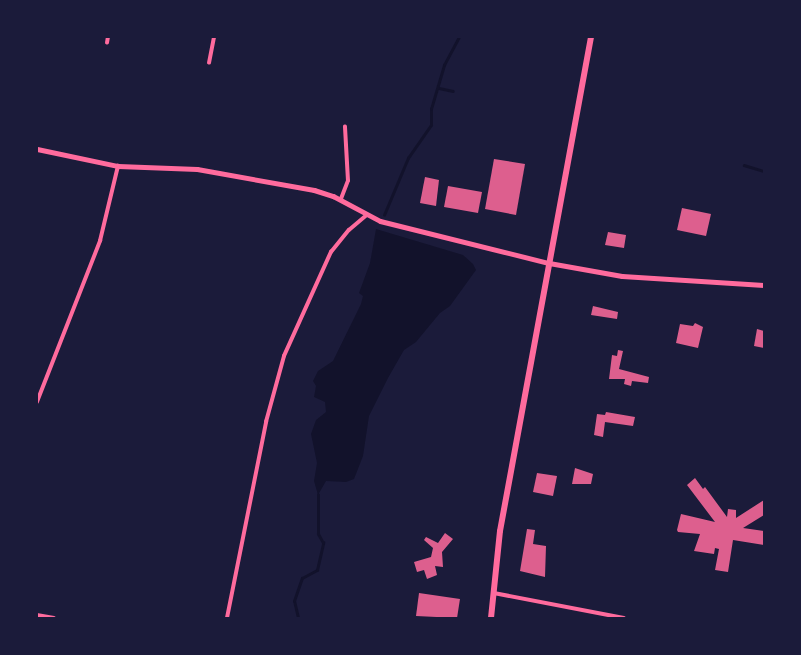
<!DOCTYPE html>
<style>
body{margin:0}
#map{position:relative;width:801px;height:655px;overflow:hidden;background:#1b1b3a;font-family:Overpass,sans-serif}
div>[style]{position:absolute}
.water>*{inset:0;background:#12122b}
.stream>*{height:2.5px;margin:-1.25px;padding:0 1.25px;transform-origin:1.25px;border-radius:1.25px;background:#12122b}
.building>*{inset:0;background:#dd5f8e}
.minor>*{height:3.5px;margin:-1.75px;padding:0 1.75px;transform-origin:1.75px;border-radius:1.75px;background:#ff6b9d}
.tertiary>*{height:5px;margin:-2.5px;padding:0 2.5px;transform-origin:2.5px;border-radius:2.5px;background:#ff6b9d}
.secondary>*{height:5px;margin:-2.5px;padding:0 2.5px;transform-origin:2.5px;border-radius:2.5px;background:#ff6b9d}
.primary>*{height:6px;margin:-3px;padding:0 3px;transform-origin:3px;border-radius:3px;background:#ff6b9d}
span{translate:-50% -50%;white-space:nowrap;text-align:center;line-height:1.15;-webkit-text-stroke:6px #1b1b3a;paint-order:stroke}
.frame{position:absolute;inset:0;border:38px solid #1b1b3a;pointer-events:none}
</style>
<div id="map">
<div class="water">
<i style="clip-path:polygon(376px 229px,463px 255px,473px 264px,476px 270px,450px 306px,440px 313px,416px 342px,404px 350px,388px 378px,369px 416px,363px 456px,354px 479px,346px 482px,326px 481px,318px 495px,314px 481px,317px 463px,311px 434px,316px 420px,326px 412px,325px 402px,314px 397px,316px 386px,313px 381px,318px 371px,333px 361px,361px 304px,363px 296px,359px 293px,370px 263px)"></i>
</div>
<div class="stream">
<i style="left:439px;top:88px;width:14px;rotate:12deg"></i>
<i style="left:744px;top:165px;width:21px;rotate:17deg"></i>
<i style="left:384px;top:215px;width:62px;rotate:-67.2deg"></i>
<i style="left:408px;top:158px;width:40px;rotate:-55.1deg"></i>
<i style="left:431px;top:125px;width:16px;rotate:-90deg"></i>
<i style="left:431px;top:109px;width:46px;rotate:-73.5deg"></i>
<i style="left:444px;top:65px;width:32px;rotate:-62deg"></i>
<i style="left:298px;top:618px;width:17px;rotate:-103deg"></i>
<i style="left:294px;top:601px;width:24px;rotate:-71deg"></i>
<i style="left:302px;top:578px;width:17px;rotate:-28deg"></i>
<i style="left:317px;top:570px;width:28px;rotate:-77deg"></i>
<i style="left:323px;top:543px;width:10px;rotate:-119deg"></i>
<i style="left:318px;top:534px;width:39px;rotate:-90deg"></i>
</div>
<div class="building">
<i style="clip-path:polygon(494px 159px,525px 164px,516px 215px,485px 209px)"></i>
<i style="clip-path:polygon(425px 177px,439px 180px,436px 206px,420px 203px)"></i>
<i style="clip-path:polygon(448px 186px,482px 192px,478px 213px,444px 207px)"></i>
<i style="clip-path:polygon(682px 208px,711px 214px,706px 236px,677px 230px)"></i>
<i style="clip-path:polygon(608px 232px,626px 235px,624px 248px,605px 245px)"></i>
<i style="clip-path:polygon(593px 306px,618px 312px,617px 319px,591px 315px)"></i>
<i style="clip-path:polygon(695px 323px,703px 327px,698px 348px,676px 343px,680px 324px,693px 326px)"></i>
<i style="clip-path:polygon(757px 329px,764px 331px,764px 348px,754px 346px)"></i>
<i style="clip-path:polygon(618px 350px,623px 351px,619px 369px,649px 377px,648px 383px,632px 381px,631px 386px,624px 384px,625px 379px,609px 379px,612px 355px,617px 356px)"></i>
<i style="clip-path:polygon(606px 412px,635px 417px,633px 426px,605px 422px,603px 437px,594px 435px,597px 414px,605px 415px)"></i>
<i style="clip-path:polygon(575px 468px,593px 474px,591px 484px,572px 484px)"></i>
<i style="clip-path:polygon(537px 473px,557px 476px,553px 496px,533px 492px)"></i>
<i style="clip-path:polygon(695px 478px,703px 489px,705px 487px,727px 517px,728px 509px,736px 510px,736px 518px,764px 500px,764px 515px,743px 528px,764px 531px,764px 545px,733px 540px,728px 572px,715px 570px,719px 549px,715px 548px,714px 554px,694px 551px,700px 534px,678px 532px,677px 530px,681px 514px,715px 522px,687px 485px)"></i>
<i style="clip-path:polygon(527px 529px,535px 530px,533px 544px,546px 546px,545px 577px,520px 571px)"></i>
<i style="clip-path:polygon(445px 533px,453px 539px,442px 552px,443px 567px,435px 566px,437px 575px,427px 579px,424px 570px,417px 572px,414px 562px,431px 557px,433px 548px,424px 540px,426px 537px,438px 543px)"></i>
<i style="clip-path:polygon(419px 593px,460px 599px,457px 618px,416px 616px)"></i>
</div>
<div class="minor">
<i style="left:107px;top:43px;width:6px;rotate:-81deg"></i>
<i style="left:209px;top:63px;width:26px;rotate:-79deg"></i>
<i style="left:341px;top:199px;width:19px;rotate:-69deg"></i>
<i style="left:348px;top:181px;width:54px;rotate:-93.2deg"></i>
<i style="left:37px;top:402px;width:173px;rotate:-68.6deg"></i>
<i style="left:100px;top:241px;width:77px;rotate:-76.5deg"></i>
<i style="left:494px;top:593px;width:132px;rotate:10.9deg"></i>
<i style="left:37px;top:615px;width:17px;rotate:10deg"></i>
<i style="left:227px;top:618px;width:200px;rotate:-78.7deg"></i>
<i style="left:266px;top:422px;width:68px;rotate:-74.7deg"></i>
<i style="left:284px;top:356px;width:114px;rotate:-65.7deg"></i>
<i style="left:331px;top:252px;width:28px;rotate:-51deg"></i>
<i style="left:349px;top:230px;width:23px;rotate:-40deg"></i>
</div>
<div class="tertiary">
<i style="left:37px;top:149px;width:83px;rotate:11.9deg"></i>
<i style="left:118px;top:166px;width:79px;rotate:2.2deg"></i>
<i style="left:197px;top:169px;width:119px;rotate:10.2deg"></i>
<i style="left:314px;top:190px;width:20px;rotate:18deg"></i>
<i style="left:333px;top:196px;width:53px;rotate:28deg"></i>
<i style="left:380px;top:221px;width:174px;rotate:14deg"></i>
</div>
<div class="secondary">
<i style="left:549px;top:263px;width:74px;rotate:10.1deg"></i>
<i style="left:622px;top:276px;width:142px;rotate:3.6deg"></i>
</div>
<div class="primary">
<i style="left:491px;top:618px;width:87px;rotate:-84.1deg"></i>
<i style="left:500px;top:531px;width:502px;rotate:-79.56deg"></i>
</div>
<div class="frame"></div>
</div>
